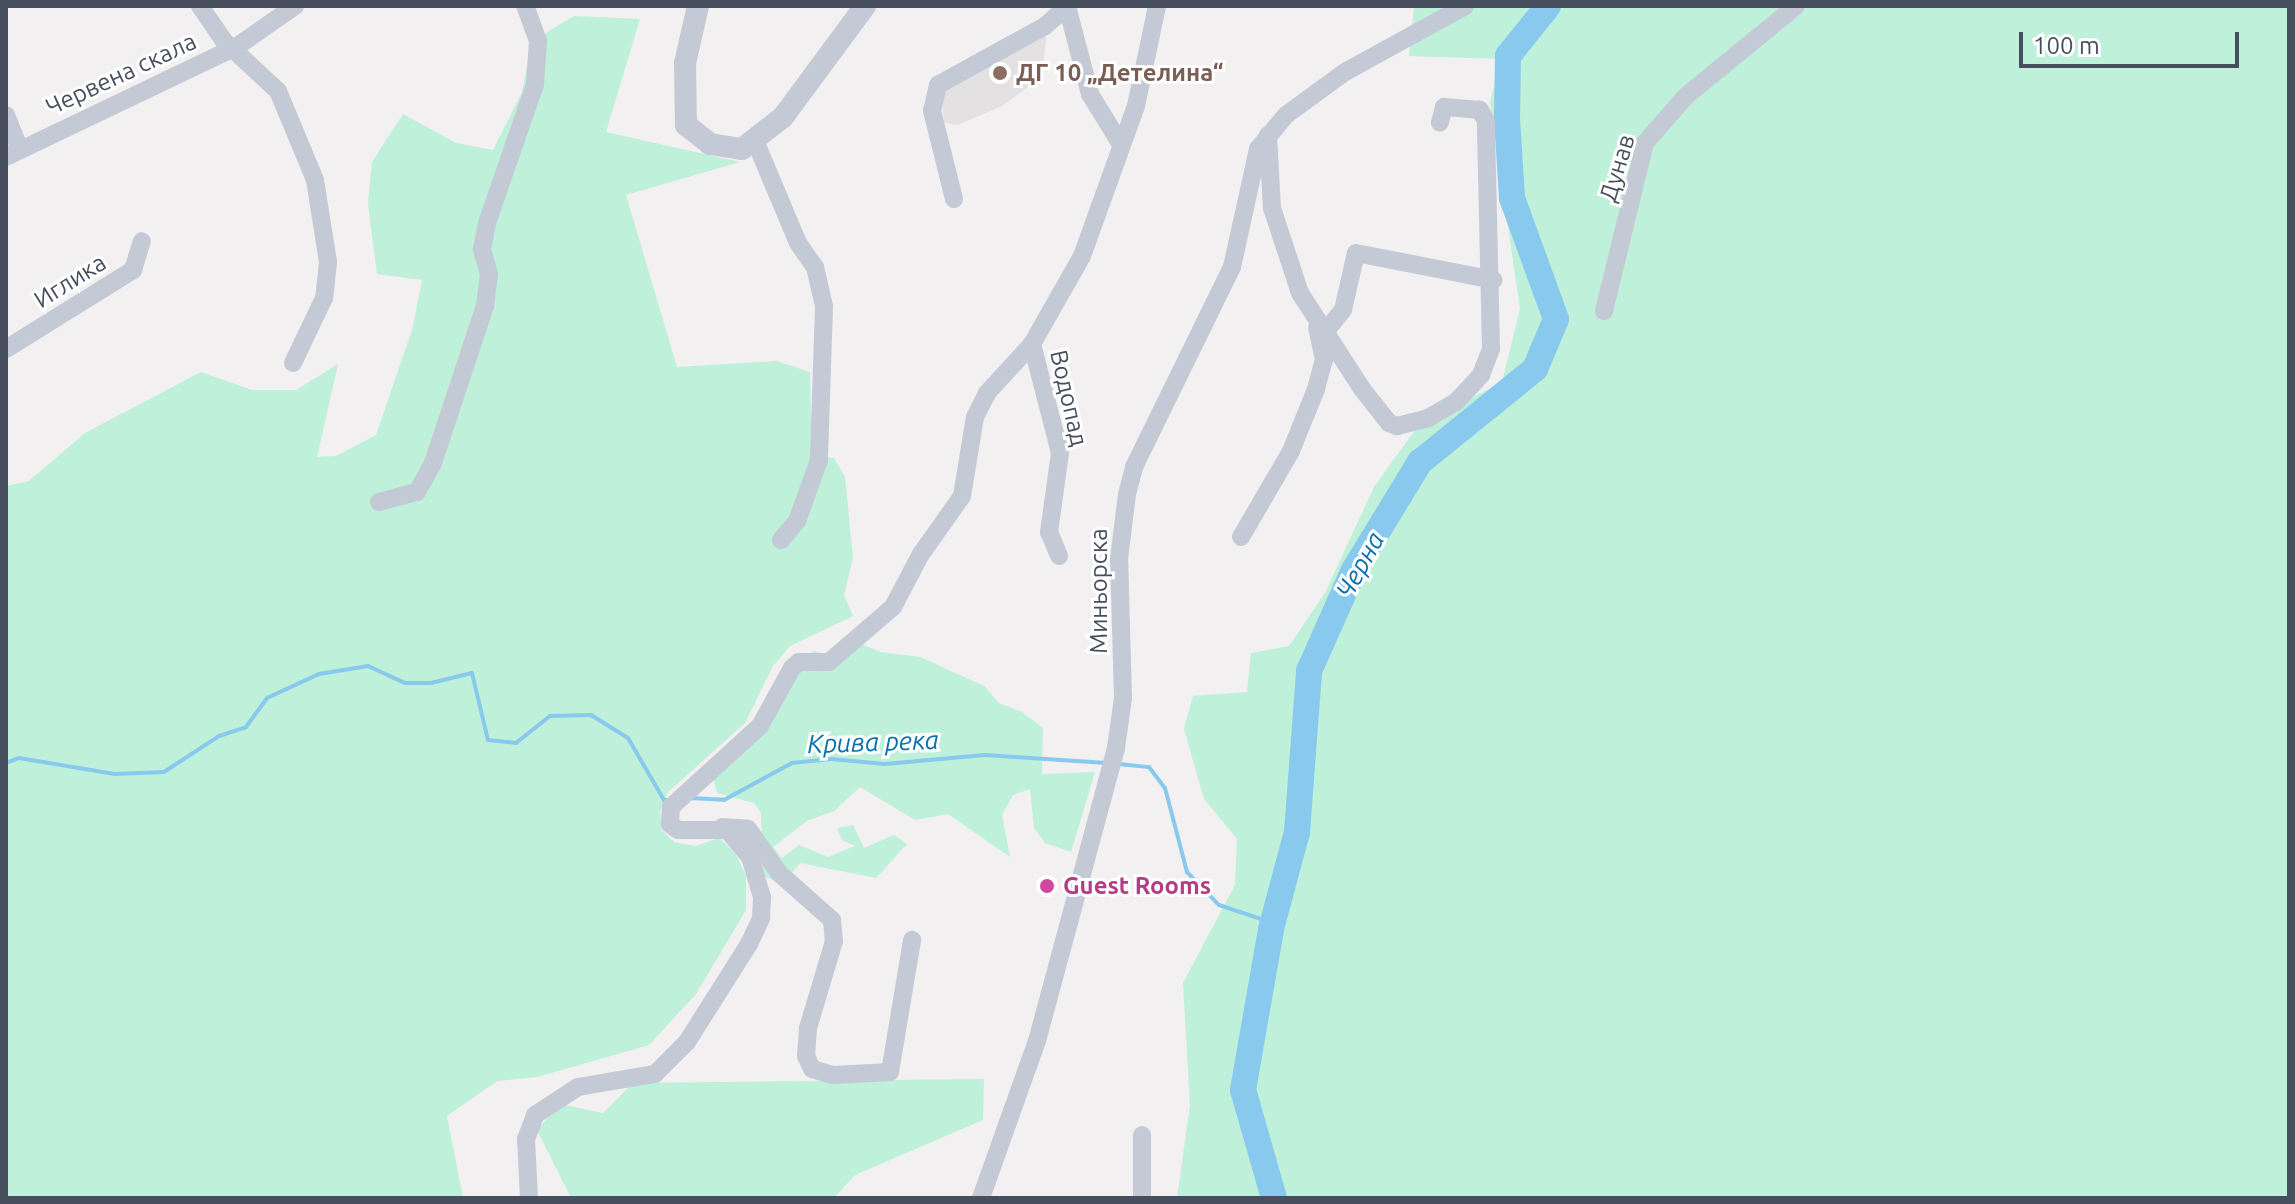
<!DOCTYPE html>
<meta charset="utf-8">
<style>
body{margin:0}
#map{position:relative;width:2295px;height:1204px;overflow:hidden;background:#f2f0f0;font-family:Ubuntu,sans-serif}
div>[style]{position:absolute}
.education>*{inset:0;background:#e3e1e2}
.green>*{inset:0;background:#bef0da}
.stream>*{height:4px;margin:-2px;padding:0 2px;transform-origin:2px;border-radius:2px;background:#8ac9ee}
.river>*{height:26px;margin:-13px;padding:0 13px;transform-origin:13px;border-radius:13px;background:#8ac9ee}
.minor>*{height:18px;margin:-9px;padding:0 9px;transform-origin:9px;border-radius:9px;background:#c3c9d5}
.tertiary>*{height:22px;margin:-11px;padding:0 11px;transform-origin:11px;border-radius:11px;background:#c3c9d5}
.dots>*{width:22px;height:22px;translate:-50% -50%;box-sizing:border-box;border:4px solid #fff;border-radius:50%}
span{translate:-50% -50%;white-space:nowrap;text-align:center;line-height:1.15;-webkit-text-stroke:6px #fff;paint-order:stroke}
.education-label{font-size:24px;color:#785e54;font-weight:700}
.left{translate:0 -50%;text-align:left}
.street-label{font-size:24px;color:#474f5e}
.hotel-label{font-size:24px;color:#b23c85;font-weight:700}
.water-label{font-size:26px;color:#0971af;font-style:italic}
.frame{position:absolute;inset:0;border:8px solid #474f5e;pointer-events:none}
.scale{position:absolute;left:2019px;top:32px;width:220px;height:36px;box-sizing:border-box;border:4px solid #474f5e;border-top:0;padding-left:10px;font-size:24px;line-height:28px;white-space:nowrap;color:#474f5e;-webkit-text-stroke:6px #fff;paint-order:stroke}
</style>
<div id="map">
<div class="education">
<i style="clip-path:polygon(1048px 21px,1042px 77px,1002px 106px,958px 125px,944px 123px,941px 84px)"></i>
</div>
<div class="green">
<i style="clip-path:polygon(1414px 6px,2289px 6px,2289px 1198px,1177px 1198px,1190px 1105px,1183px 983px,1235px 885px,1237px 839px,1204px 799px,1184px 729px,1193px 696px,1247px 692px,1251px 653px,1289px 646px,1325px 593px,1374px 487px,1418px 426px,1502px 382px,1520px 309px,1490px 102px,1501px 59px,1409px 56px)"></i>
<i style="clip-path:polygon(574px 16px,640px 19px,606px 132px,740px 162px,626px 195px,677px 367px,777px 361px,810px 372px,812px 456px,834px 458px,845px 477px,853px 558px,844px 595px,853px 616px,790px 646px,773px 666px,745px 723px,668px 792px,660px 811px,662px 830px,674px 842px,695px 846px,719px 838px,735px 853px,746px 875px,746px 910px,696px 994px,649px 1045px,537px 1077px,497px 1081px,447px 1116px,463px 1198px,6px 1198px,6px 486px,29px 481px,85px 433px,201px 372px,252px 390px,296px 390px,338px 364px,317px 457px,336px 456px,376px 435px,412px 330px,422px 280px,377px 274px,368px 204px,372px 162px,403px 114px,456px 143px,493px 150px,522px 92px,532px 41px)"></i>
<i style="clip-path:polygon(849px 639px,880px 652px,920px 657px,984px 686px,999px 703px,1022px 712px,1043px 728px,1042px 774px,1095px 772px,1071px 852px,1045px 843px,1034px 828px,1030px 789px,1013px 795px,1002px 815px,1010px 857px,948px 814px,915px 820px,860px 787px,834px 811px,807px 821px,773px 847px,782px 858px,799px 845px,828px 857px,855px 846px,842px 840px,837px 828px,853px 825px,864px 848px,894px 835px,907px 844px,876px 878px,800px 863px,783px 883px,762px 876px,761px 813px,754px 803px,717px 793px,712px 774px,801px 659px,814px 651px,828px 655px)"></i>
<i style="clip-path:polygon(984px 1079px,983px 1120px,855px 1175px,834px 1198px,571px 1198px,537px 1130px,560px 1104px,603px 1113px,633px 1083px)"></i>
</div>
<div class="stream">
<i style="left:6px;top:763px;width:14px;rotate:-21deg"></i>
<i style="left:19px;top:758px;width:97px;rotate:9.5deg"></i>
<i style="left:115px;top:774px;width:49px;rotate:-2.3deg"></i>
<i style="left:164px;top:772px;width:66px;rotate:-33.2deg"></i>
<i style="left:219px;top:736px;width:28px;rotate:-18deg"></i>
<i style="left:246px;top:727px;width:36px;rotate:-54deg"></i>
<i style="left:267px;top:698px;width:57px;rotate:-24.8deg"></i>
<i style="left:319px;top:674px;width:50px;rotate:-9.3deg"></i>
<i style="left:368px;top:666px;width:41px;rotate:24.7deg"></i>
<i style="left:405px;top:683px;width:26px"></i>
<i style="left:431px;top:683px;width:42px;rotate:-13.7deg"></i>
<i style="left:472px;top:673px;width:69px;rotate:76.6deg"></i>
<i style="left:488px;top:740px;width:28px;rotate:6deg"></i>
<i style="left:516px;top:743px;width:43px;rotate:-38.5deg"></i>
<i style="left:550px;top:716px;width:41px;rotate:-1.4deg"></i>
<i style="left:591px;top:715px;width:44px;rotate:31.9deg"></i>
<i style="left:628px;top:738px;width:72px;rotate:59.9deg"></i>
<i style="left:664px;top:800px;width:5px"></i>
<i style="left:1119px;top:764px;width:30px;rotate:6deg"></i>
<i style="left:1149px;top:767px;width:26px;rotate:53deg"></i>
<i style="left:1165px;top:788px;width:87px;rotate:75.3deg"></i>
<i style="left:1187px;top:872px;width:46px;rotate:45.9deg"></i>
<i style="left:1219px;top:905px;width:47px;rotate:18.4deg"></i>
<i style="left:1264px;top:920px;width:11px;rotate:52deg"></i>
<i style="left:690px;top:798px;width:34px;rotate:3deg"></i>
<i style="left:724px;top:800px;width:77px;rotate:-28.6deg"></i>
<i style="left:792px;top:763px;width:39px;rotate:-6deg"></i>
<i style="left:831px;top:759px;width:54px;rotate:5.3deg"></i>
<i style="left:885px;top:764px;width:100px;rotate:-5.1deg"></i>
<i style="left:985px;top:755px;width:122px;rotate:3.8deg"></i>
</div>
<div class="river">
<i style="left:1274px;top:1198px;width:112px;rotate:-106deg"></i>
<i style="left:1243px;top:1090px;width:163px;rotate:-80.1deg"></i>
<i style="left:1271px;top:929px;width:100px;rotate:-75deg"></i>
<i style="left:1297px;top:832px;width:161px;rotate:-85.7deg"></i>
<i style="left:1309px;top:671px;width:111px;rotate:-66deg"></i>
<i style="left:1354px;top:570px;width:127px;rotate:-58.6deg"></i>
<i style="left:1420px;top:462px;width:148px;rotate:-39deg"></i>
<i style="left:1535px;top:369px;width:54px;rotate:-67.2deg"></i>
<i style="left:1556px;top:319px;width:129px;rotate:-110deg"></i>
<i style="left:1512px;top:198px;width:79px;rotate:-93.6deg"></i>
<i style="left:1507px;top:119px;width:63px;rotate:-89.1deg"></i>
<i style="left:1508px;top:56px;width:64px;rotate:-51.3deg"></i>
</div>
<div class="minor">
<i style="left:200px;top:6px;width:42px;rotate:55.6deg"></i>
<i style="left:224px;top:41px;width:74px;rotate:42.8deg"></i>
<i style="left:278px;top:91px;width:96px;rotate:67.4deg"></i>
<i style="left:315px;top:180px;width:83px;rotate:81deg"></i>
<i style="left:328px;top:262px;width:36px;rotate:96deg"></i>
<i style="left:324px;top:298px;width:72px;rotate:115.5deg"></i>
<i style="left:1067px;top:6px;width:91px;rotate:75.4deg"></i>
<i style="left:1090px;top:94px;width:57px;rotate:58.5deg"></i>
<i style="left:6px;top:115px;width:35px;rotate:68deg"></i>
<i style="left:1268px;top:135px;width:73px;rotate:86.9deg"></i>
<i style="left:1272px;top:208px;width:89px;rotate:71.8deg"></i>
<i style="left:1300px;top:293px;width:114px;rotate:57.1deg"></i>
<i style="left:1362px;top:389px;width:43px;rotate:51.5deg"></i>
<i style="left:1389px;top:423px;width:9px;rotate:21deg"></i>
<i style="left:1397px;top:426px;width:32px;rotate:-14deg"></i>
<i style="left:1428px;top:418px;width:32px;rotate:-30deg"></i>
<i style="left:1456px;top:402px;width:37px;rotate:-47deg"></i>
<i style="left:1481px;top:375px;width:28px;rotate:-69deg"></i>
<i style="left:1491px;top:349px;width:228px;rotate:-91.3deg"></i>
<i style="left:1486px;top:121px;width:13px;rotate:-119deg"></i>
<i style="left:1480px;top:110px;width:36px;rotate:-175deg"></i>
<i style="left:1444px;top:107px;width:16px;rotate:105deg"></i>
<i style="left:756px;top:143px;width:108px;rotate:67.2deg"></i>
<i style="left:798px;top:243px;width:29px;rotate:55deg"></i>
<i style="left:815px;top:267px;width:40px;rotate:77deg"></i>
<i style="left:824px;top:306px;width:154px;rotate:91.9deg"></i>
<i style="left:819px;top:460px;width:65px;rotate:109.8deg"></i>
<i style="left:797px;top:521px;width:25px;rotate:130deg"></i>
<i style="left:6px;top:157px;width:255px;rotate:-25.6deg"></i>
<i style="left:236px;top:47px;width:72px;rotate:-34.8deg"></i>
<i style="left:954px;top:199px;width:91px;rotate:-104deg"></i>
<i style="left:932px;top:111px;width:27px;rotate:-77deg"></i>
<i style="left:938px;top:85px;width:122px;rotate:-28.9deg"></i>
<i style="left:1045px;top:26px;width:29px;rotate:-41deg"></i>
<i style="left:1604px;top:311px;width:173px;rotate:-76.3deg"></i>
<i style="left:1645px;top:143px;width:62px;rotate:-48.9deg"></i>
<i style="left:1686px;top:96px;width:142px;rotate:-39.3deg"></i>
<i style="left:1325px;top:332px;width:28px;rotate:-51deg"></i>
<i style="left:1343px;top:310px;width:58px;rotate:-77.2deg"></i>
<i style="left:1356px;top:253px;width:140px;rotate:11.1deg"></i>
<i style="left:1032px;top:344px;width:113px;rotate:75.6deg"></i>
<i style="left:1060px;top:453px;width:80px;rotate:97.9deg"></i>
<i style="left:1049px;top:532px;width:26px;rotate:67deg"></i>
<i style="left:6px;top:349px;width:150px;rotate:-31.9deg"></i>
<i style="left:133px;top:270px;width:30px;rotate:-73deg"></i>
<i style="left:379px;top:502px;width:39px;rotate:-15deg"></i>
<i style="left:417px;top:492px;width:33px;rotate:-61deg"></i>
<i style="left:433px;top:463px;width:165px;rotate:-71.7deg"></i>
<i style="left:485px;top:306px;width:32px;rotate:-83deg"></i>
<i style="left:489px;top:274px;width:26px;rotate:-106deg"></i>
<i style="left:482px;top:249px;width:26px;rotate:-79deg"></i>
<i style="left:487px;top:223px;width:147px;rotate:-70.9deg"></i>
<i style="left:535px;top:84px;width:43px;rotate:-86deg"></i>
<i style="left:538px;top:41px;width:37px;rotate:-110deg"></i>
<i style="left:1241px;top:537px;width:99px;rotate:-59.8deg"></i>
<i style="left:1291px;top:451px;width:67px;rotate:-68deg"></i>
<i style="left:1316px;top:389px;width:30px;rotate:-75deg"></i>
<i style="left:1324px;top:360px;width:33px;rotate:-102deg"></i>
<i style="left:722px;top:827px;width:26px;rotate:4deg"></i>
<i style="left:748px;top:829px;width:54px;rotate:54.8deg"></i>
<i style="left:779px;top:873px;width:71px;rotate:41.6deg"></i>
<i style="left:832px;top:920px;width:21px;rotate:85deg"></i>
<i style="left:834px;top:941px;width:91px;rotate:106.6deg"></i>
<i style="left:808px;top:1028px;width:28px;rotate:94deg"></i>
<i style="left:806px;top:1056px;width:14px;rotate:65deg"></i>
<i style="left:812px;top:1069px;width:22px;rotate:16deg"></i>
<i style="left:833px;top:1075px;width:57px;rotate:-3deg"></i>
<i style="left:890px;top:1072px;width:134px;rotate:-80.5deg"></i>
<i style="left:1142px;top:1135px;width:63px;rotate:90deg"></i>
<i style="left:529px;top:1198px;width:59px;rotate:-92.9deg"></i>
<i style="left:526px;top:1139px;width:26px;rotate:-69deg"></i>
<i style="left:535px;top:1115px;width:51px;rotate:-33.1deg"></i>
<i style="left:578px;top:1087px;width:78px;rotate:-9.6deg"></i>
<i style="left:655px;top:1074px;width:45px;rotate:-45deg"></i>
<i style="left:687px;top:1042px;width:116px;rotate:-57.7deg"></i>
<i style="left:749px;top:944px;width:29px;rotate:-65deg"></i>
<i style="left:761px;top:918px;width:21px;rotate:-87deg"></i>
<i style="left:762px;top:897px;width:42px;rotate:-106.7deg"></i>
<i style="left:750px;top:857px;width:35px;rotate:-130deg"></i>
<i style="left:727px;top:830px;width:49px;rotate:180deg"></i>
<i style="left:678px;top:830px;width:10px;rotate:-143deg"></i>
<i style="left:670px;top:824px;width:17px;rotate:-87deg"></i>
<i style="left:671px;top:807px;width:120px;rotate:-42.3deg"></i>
<i style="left:760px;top:726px;width:66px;rotate:-61.1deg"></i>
<i style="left:792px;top:668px;width:9px;rotate:-41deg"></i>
<i style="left:799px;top:662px;width:30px"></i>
<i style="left:829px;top:662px;width:84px;rotate:-40.7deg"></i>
<i style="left:893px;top:607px;width:60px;rotate:-62.2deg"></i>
<i style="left:921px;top:554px;width:71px;rotate:-54.7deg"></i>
<i style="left:962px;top:496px;width:80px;rotate:-80.7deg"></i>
<i style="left:975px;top:417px;width:27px;rotate:-63deg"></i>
<i style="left:987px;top:393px;width:67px;rotate:-47.4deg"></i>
<i style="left:1032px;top:344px;width:101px;rotate:-60.4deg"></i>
<i style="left:1082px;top:256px;width:159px;rotate:-70.2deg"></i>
<i style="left:1136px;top:106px;width:102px;rotate:-78.1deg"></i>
<i style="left:981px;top:1198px;width:167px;rotate:-70.4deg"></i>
<i style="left:1037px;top:1041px;width:303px;rotate:-74.9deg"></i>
<i style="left:1116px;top:748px;width:50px;rotate:-82deg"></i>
<i style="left:1123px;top:698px;width:139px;rotate:-91.6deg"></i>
<i style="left:1119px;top:559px;width:65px;rotate:-83deg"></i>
<i style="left:1127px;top:494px;width:28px;rotate:-75deg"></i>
<i style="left:1134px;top:467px;width:223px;rotate:-63.9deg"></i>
<i style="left:1232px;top:267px;width:121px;rotate:-77.6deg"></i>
<i style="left:1258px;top:149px;width:44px;rotate:-50.5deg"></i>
<i style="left:1286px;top:115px;width:73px;rotate:-36.1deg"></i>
<i style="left:1345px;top:72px;width:137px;rotate:-28.8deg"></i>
</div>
<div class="tertiary">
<i style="left:698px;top:6px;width:58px;rotate:102.8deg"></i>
<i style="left:685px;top:63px;width:62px;rotate:89.1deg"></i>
<i style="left:686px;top:125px;width:31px;rotate:38deg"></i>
<i style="left:710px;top:144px;width:32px;rotate:9deg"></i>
<i style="left:742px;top:149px;width:52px;rotate:-38deg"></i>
<i style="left:783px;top:117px;width:138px;rotate:-53.5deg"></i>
</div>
<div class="dots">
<i style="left:1000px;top:73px;background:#8d6e63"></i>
<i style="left:1047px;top:886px;background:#d1479c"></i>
</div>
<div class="education-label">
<span class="left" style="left:1016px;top:73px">ДГ 10 „Детелина“</span>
</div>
<div class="street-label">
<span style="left:121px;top:74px;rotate:-25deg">Червена скала</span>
<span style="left:1617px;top:168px;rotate:-73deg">Дунав</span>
<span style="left:70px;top:281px;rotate:-32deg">Иглика</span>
<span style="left:1069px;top:398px;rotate:77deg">Водопад</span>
<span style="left:1099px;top:591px;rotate:-90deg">Миньорска</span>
</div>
<div class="hotel-label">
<span class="left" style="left:1063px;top:886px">Guest Rooms</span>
</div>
<div class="water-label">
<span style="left:1360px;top:565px;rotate:-61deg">Черна</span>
<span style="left:873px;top:742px;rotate:-2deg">Крива река</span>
</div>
<div class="frame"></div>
<div class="scale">100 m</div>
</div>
